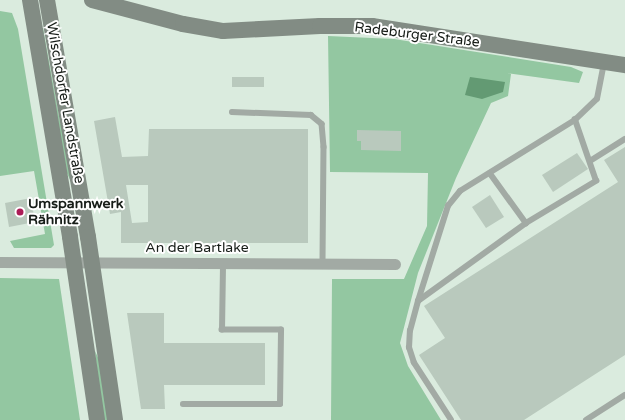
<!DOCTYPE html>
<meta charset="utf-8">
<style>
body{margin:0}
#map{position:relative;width:625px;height:420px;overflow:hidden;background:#daebde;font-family:"Varela Round",sans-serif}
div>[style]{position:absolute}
.green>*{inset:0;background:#93c7a1}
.water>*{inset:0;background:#639a73}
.building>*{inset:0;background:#b9c9bd}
.service>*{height:5.5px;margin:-2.75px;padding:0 2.75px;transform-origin:2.75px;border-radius:2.75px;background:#a2aaa4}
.minor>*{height:11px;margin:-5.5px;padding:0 5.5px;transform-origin:5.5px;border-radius:5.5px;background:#a2aaa4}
.secondary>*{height:16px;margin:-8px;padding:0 8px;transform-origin:8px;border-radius:8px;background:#828c84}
.dots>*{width:11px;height:11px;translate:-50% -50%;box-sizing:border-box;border:2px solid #fff;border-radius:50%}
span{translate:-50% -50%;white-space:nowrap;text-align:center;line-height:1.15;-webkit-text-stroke:4px #fff;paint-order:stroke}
.street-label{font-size:14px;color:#161c17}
.poi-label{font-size:14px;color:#161c17;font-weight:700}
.left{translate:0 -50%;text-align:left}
</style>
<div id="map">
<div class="green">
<i style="clip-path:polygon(0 11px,12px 13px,18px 29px,54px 245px,51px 248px,14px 248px,10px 241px,45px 234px,34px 171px,0 176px)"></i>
<i style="clip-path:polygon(40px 28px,43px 28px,60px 122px,68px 145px,81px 236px,71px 182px,64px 167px)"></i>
<i style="clip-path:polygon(328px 36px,394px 39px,571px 67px,583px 72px,579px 83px,507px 73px,511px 74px,508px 96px,491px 103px,456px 178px,418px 273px,400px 343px,408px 366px,441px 420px,331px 420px,332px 279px,404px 279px,427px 226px,428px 173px,330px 172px)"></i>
<i style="clip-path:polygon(0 278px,59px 279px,80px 420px,0 420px)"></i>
<i style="clip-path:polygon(95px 351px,101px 364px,109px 420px,102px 420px)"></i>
</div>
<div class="water">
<i style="clip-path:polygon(470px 77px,505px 82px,503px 92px,482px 99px,465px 95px)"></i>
</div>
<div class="building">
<i style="clip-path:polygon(232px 77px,264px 77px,264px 87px,232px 87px)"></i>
<i style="clip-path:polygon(evenodd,115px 117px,122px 157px,148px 156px,149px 129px,308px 129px,308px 243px,121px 243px,121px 212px,110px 214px,94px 121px,115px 117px,126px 185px,148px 185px,148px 222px,132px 223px,126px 185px)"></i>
<i style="clip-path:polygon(357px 130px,401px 131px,401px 151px,361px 150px,361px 141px,357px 141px)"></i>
<i style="clip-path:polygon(625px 147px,625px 355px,524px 420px,461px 420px,419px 355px,445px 338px,424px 306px,618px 182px,604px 160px)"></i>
<i style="clip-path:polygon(577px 153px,588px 169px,553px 192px,542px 175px)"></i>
<i style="clip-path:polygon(490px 195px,504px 217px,486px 228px,472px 207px)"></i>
<i style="clip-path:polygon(31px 198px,35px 222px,9px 227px,5px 203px)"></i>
<i style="clip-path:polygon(127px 313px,164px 313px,164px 343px,265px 343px,265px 385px,164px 385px,165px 409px,141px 409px)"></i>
</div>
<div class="service">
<i style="left:232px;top:112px;width:79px;rotate:2.2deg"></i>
<i style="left:311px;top:115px;width:14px;rotate:39deg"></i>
<i style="left:322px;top:124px;width:23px;rotate:85deg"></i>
<i style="left:324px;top:147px;width:116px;rotate:90.5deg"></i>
<i style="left:590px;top:161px;width:41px;rotate:-32.2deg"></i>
<i style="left:490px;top:173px;width:62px;rotate:54.2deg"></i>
<i style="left:418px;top:301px;width:133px;rotate:-35.8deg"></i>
<i style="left:526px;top:223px;width:82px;rotate:-31deg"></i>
<i style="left:596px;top:181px;width:65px;rotate:-109deg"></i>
<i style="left:183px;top:404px;width:97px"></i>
<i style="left:280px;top:404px;width:74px;rotate:-89.2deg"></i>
<i style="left:281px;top:330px;width:59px;rotate:180deg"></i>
<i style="left:222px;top:330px;width:67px;rotate:-89.1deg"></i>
<i style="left:451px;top:420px;width:68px;rotate:-123deg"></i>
<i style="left:414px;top:363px;width:16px;rotate:-108deg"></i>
<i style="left:409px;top:348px;width:17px;rotate:-87deg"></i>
<i style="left:410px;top:331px;width:31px;rotate:-75deg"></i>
<i style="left:418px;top:301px;width:100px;rotate:-72.5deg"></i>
<i style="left:448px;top:206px;width:19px;rotate:-51deg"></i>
<i style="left:460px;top:191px;width:135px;rotate:-31.7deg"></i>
<i style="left:575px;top:120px;width:30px;rotate:-44deg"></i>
<i style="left:597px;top:99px;width:36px;rotate:-79deg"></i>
<i style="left:586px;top:420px;width:46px;rotate:-32.7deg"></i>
</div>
<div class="minor">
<i style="left:0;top:262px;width:395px;rotate:0.3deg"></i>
</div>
<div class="secondary">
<i style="left:30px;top:0;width:240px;rotate:80.4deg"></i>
<i style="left:70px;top:237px;width:185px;rotate:81.6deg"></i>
<i style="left:47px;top:0;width:241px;rotate:80.2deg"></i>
<i style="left:88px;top:237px;width:185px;rotate:81.6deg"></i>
<i style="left:92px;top:0;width:94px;rotate:14.8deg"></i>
<i style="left:183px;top:24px;width:41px;rotate:9.9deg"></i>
<i style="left:223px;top:31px;width:97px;rotate:-3deg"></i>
<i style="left:320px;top:26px;width:52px"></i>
<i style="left:372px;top:26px;width:256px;rotate:8.8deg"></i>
</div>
<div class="dots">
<i style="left:20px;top:212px;background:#ac1d57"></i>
</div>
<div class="street-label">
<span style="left:417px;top:35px;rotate:7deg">Radeburger Straße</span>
<span style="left:65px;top:103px;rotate:80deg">Wilschdorfer Landstraße</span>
<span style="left:197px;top:248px">An der Bartlake</span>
</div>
<div class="poi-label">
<span class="left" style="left:28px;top:212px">Umspannwerk<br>Rähnitz</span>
</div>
</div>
